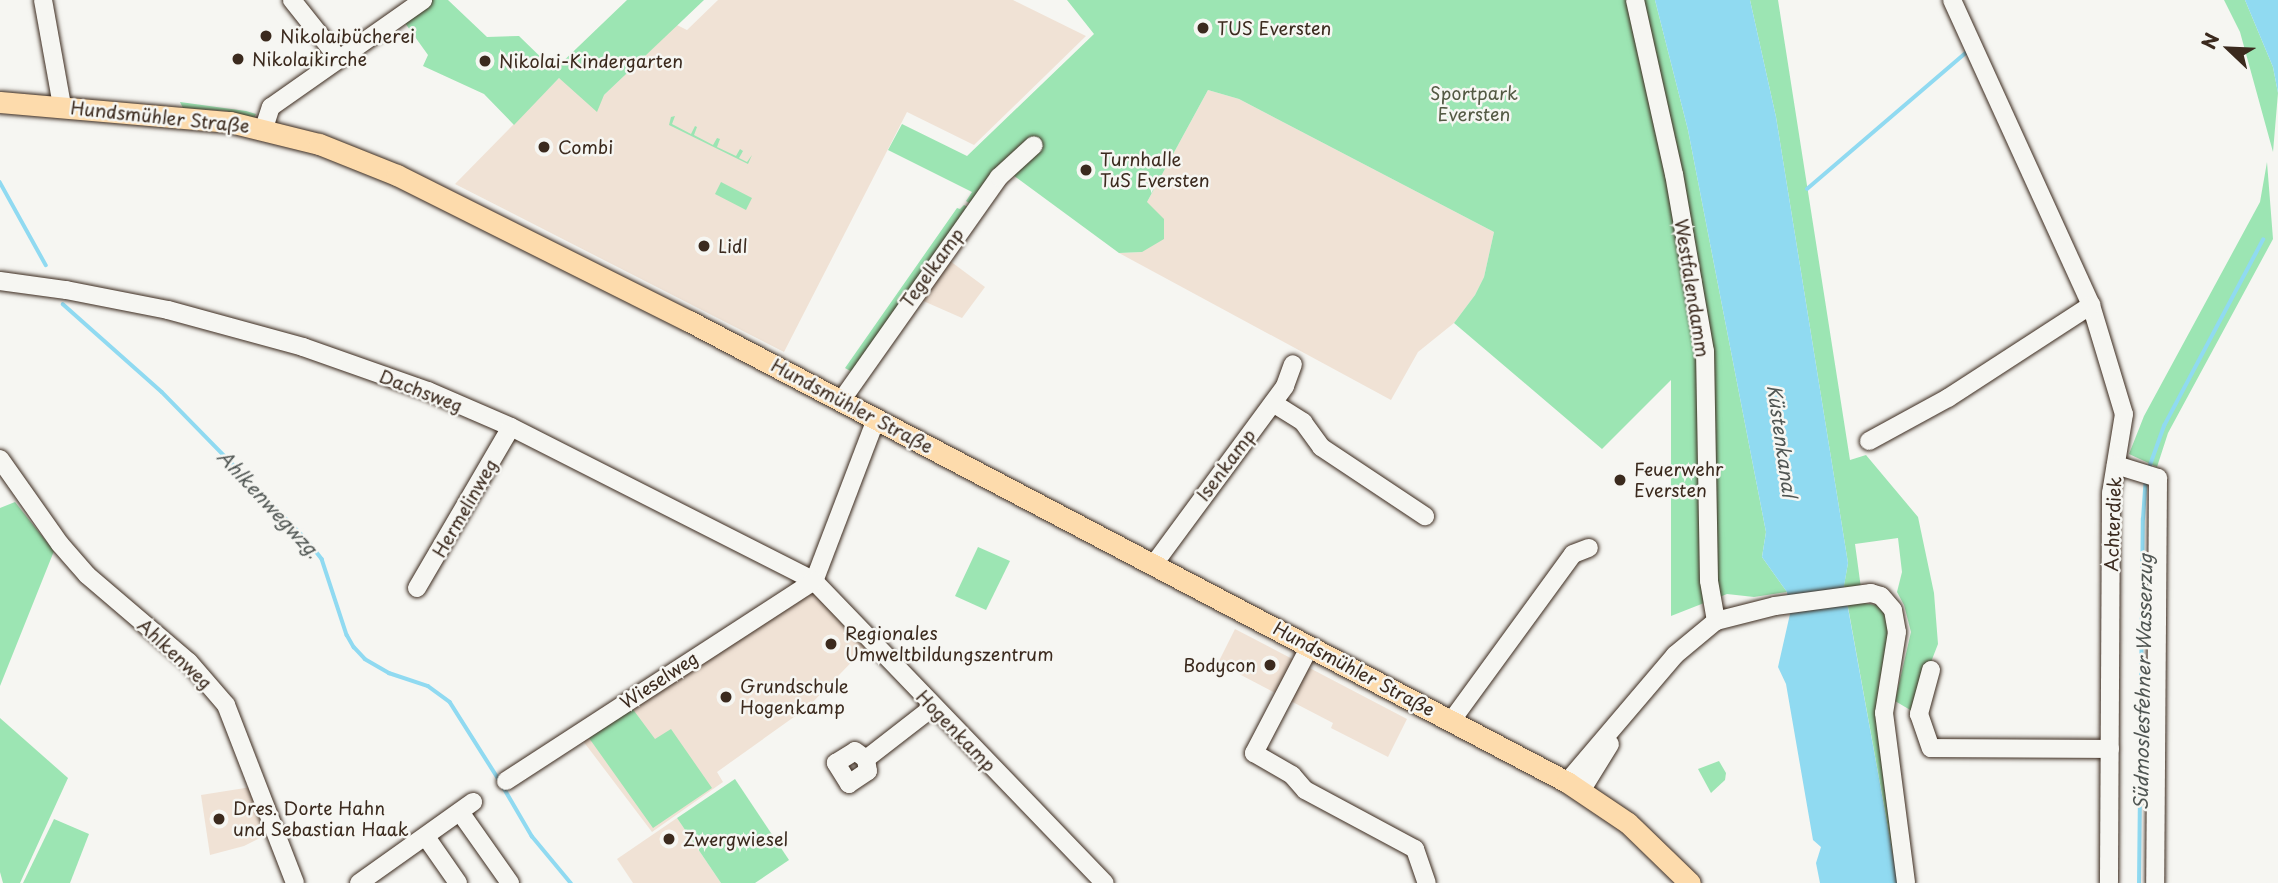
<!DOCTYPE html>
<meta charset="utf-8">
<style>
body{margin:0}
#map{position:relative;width:2278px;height:883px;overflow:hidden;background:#f6f6f2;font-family:"Playpen Sans",sans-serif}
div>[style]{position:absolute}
.built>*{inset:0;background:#f0e2d5}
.green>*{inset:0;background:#9ce5b3}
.water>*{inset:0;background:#90daf1}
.stream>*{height:3.5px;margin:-1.75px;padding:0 1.75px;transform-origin:1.75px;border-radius:1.75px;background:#90daf1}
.roads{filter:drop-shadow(0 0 2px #3b2a1e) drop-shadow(0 0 2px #3b2a1e)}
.minor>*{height:18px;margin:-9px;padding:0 9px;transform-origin:9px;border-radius:9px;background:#f6f6f2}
.major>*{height:21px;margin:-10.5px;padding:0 10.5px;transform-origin:10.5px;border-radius:10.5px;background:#fddbac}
.dots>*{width:19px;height:19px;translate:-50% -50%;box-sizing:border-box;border:4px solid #f6f6f2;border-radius:50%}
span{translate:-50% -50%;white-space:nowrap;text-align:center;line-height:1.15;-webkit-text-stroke:5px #f6f6f2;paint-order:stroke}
.poi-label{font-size:18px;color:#3b2a1e}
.left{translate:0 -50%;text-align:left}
.right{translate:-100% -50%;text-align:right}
.park-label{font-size:18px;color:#535943}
.street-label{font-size:18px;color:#3b2a1e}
.water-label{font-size:19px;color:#505653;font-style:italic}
.north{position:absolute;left:2194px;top:14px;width:70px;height:70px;-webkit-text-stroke:5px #f6f6f2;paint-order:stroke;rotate:293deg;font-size:19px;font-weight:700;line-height:28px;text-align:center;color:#3b2a1e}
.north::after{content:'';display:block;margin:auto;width:24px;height:32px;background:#3b2a1e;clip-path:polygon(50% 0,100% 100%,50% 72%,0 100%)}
</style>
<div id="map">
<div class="built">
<i style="clip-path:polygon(718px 0,1013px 0,1086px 36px,974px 145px,907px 112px,784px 352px,455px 184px,559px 78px,604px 95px,677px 25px,687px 30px)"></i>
<i style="clip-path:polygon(1208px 90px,1239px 99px,1494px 232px,1484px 277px,1475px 295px,1454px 323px,1418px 352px,1391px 400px,1119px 253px,1142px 252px,1147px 202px)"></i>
<i style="clip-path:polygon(950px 261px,985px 287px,962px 318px,921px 300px)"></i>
<i style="clip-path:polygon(814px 581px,871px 642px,808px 707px,717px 772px,723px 782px,652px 832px,577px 733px)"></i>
<i style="clip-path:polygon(1235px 629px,1407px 719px,1388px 757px,1331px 728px,1333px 723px,1218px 663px)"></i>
<i style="clip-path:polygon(258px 786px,274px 831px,244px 846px,210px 855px,201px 795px)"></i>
<i style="clip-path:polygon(677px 818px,721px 883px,633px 883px,617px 859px)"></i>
</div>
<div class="green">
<i style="clip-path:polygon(423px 0,448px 0,487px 37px,519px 36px,554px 70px,627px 0,704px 0,604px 95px,597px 112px,559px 78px,514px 125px,484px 94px,423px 66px,428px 55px,400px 16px)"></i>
<i style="clip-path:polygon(1067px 0,1655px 0,1688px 130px,1766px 532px,1762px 557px,1787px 592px,1754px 597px,1727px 594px,1671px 616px,1671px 380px,1602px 449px,1454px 323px,1475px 295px,1484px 277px,1494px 232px,1239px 99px,1208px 90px,1147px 202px,1164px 219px,1164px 239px,1142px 252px,1119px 253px,1002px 167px,972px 205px,966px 201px,972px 192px,888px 150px,902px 124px,967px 156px,1094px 34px)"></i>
<i style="clip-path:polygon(1750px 0,1778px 0,1850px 460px,1866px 455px,1918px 517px,1934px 593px,1938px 644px,1912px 711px,1895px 701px,1911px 632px,1904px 605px,1897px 592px,1902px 572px,1898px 538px,1855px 544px,1863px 603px,1876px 605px,1883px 610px,1889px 627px,1887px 652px,1879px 682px,1878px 713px,1898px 883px,1844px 585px,1848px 563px,1776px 117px)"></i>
<i style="clip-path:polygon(2224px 0,2245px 0,2273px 67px,2278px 93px,2273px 152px,2240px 32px)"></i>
<i style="clip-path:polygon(180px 102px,246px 111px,256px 114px,253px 120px,227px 111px,183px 108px)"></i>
<i style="clip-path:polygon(675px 116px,672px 124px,691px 134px,695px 126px,697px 127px,694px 135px,713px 145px,717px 138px,720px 139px,717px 147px,736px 156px,740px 149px,743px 151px,739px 158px,747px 162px,752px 155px,748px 164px,669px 125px,671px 117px)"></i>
<i style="clip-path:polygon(2267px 162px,2273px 239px,2168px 433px,2157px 467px,2129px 454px,2144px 416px,2260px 202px)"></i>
<i style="clip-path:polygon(721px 182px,752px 198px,746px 210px,715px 194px)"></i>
<i style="clip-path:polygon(964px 205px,970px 208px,852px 372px,845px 368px,957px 208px,960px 209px)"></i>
<i style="clip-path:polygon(15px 502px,54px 551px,0 686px,0 508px)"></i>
<i style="clip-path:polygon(978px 547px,1010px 561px,986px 610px,955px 596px)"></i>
<i style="clip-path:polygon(632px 708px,655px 739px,671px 729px,712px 788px,653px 828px,589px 738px)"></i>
<i style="clip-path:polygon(0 718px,68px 778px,20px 883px,3px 883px,0 872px)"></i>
<i style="clip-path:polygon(1719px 761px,1726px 773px,1725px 780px,1711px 793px,1698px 769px)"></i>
<i style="clip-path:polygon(735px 779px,789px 860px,755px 883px,721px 883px,677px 818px)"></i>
<i style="clip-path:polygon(54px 819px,89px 834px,70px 883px,23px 883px)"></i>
</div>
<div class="water">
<i style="clip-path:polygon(1655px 0,1750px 0,1776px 117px,1848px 563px,1844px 586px,1898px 883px,1820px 883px,1816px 863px,1821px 847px,1813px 840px,1786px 684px,1778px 667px,1790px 614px,1787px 592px,1762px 557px,1766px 532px,1688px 130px)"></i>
<i style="clip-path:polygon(2245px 0,2278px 0,2278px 93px,2273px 67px)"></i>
</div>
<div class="stream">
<i style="left:0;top:182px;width:95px;rotate:61deg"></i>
<i style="left:1807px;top:189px;width:213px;rotate:-40.6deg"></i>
<i style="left:63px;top:304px;width:132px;rotate:41.6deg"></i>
<i style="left:162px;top:392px;width:209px;rotate:45.6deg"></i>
<i style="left:308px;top:541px;width:23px;rotate:52deg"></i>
<i style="left:322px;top:559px;width:80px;rotate:71.8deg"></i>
<i style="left:347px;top:635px;width:14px;rotate:60deg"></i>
<i style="left:354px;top:647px;width:16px;rotate:47deg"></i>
<i style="left:365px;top:659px;width:28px;rotate:30deg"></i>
<i style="left:389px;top:673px;width:41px;rotate:18.4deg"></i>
<i style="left:428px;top:686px;width:27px;rotate:36deg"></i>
<i style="left:450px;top:702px;width:90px;rotate:57.7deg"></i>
<i style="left:2149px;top:468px;width:45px;rotate:-70.3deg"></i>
<i style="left:2164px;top:426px;width:211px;rotate:-62deg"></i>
<i style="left:504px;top:788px;width:56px;rotate:59.7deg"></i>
<i style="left:532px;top:836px;width:61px;rotate:50.3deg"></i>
<i style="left:2139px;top:883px;width:364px;rotate:-89.4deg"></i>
<i style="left:2143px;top:519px;width:39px;rotate:-86deg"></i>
</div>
<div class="roads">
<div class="minor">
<i style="left:43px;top:0;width:108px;rotate:79.8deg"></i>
<i style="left:292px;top:0;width:75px;rotate:51.5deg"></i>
<i style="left:1635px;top:0;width:178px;rotate:77.4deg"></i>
<i style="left:1674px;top:174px;width:180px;rotate:80.1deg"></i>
<i style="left:1705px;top:351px;width:230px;rotate:89deg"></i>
<i style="left:1709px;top:581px;width:41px;rotate:80.1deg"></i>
<i style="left:1952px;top:0;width:335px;rotate:65.5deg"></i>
<i style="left:2091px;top:305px;width:114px;rotate:73.2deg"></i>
<i style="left:2124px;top:414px;width:80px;rotate:99.3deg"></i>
<i style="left:2111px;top:493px;width:390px;rotate:90.3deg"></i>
<i style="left:264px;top:128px;width:22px;rotate:-72deg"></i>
<i style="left:271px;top:107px;width:186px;rotate:-35.1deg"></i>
<i style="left:0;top:281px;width:67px;rotate:7.8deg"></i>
<i style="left:66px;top:290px;width:104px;rotate:11.1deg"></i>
<i style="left:168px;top:310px;width:140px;rotate:15.3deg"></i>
<i style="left:303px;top:347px;width:133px;rotate:19.4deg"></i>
<i style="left:428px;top:391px;width:90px;rotate:23.4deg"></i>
<i style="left:511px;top:427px;width:340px;rotate:26.9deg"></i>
<i style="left:841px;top:401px;width:274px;rotate:-54.8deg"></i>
<i style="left:999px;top:177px;width:47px;rotate:-42.4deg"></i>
<i style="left:1273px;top:403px;width:36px;rotate:32deg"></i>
<i style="left:1303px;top:422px;width:31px;rotate:54deg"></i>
<i style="left:1321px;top:447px;width:125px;rotate:33.6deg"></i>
<i style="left:876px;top:419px;width:173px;rotate:110.9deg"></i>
<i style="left:814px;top:581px;width:419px;rotate:46.1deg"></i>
<i style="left:1869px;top:441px;width:90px;rotate:-28.6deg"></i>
<i style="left:1948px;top:398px;width:171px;rotate:-33deg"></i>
<i style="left:0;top:459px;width:104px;rotate:54.8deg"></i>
<i style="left:60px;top:544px;width:41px;rotate:48.9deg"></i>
<i style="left:87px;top:575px;width:134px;rotate:40.5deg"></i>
<i style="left:189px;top:662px;width:57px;rotate:49.3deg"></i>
<i style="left:226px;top:705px;width:191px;rotate:68.8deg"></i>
<i style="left:2116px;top:465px;width:44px;rotate:17.2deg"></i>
<i style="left:2158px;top:478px;width:405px;rotate:90.4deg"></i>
<i style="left:1154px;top:564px;width:221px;rotate:-53.6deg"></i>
<i style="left:1285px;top:386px;width:23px;rotate:-70deg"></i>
<i style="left:417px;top:588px;width:186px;rotate:-59.7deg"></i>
<i style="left:1310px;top:646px;width:121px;rotate:117.6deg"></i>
<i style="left:1254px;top:753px;width:44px;rotate:30.1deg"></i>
<i style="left:1292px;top:775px;width:20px;rotate:49deg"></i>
<i style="left:1305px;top:790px;width:125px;rotate:28.2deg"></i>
<i style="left:1415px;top:849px;width:36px;rotate:71deg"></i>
<i style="left:1931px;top:670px;width:46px;rotate:105.3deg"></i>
<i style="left:1919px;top:714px;width:36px;rotate:71deg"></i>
<i style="left:1931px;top:748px;width:179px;rotate:0.3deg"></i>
<i style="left:1452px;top:720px;width:205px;rotate:-53.9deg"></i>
<i style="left:1573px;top:554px;width:17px;rotate:-21deg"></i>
<i style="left:866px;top:759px;width:12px;rotate:81deg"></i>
<i style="left:868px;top:771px;width:23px;rotate:146deg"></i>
<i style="left:849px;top:784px;width:25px;rotate:-122deg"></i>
<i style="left:836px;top:763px;width:22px;rotate:-32deg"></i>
<i style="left:855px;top:751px;width:14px;rotate:36deg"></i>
<i style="left:866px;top:759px;width:85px;rotate:-37.8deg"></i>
<i style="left:506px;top:781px;width:367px;rotate:-33deg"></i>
<i style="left:1567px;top:782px;width:167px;rotate:-49.6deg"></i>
<i style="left:1675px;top:655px;width:53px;rotate:-39.7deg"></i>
<i style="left:1716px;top:621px;width:61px;rotate:-14.3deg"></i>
<i style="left:1775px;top:606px;width:97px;rotate:-7.7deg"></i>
<i style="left:1871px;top:593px;width:10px;rotate:17deg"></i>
<i style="left:1881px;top:596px;width:18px;rotate:49deg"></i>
<i style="left:1893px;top:610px;width:22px;rotate:80deg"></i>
<i style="left:1897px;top:632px;width:82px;rotate:99.1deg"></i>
<i style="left:1884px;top:713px;width:171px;rotate:82.6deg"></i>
<i style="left:1581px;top:791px;width:55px;rotate:-58.3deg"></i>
<i style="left:460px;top:812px;width:87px;rotate:54.8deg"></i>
<i style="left:426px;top:837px;width:56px;rotate:55.2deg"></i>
<i style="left:359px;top:883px;width:140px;rotate:-35.4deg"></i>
</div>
<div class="major">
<i style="left:0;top:102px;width:231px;rotate:5deg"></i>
<i style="left:230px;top:122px;width:92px;rotate:13.9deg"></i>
<i style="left:319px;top:144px;width:84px;rotate:21.7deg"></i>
<i style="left:397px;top:175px;width:326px;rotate:26.6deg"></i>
<i style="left:689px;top:321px;width:992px;rotate:27.7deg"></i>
<i style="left:1567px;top:782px;width:73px;rotate:33.9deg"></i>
<i style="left:1628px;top:823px;width:86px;rotate:44.1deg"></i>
</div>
</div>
<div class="dots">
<i style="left:1203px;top:28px;background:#3b2a1e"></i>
<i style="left:266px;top:36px;background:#3b2a1e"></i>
<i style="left:238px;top:59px;background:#3b2a1e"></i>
<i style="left:485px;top:61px;background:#3b2a1e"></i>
<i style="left:544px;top:147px;background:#3b2a1e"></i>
<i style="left:1086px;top:170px;background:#3b2a1e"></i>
<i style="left:704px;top:246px;background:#3b2a1e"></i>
<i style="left:1620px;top:480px;background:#3b2a1e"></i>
<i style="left:831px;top:644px;background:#3b2a1e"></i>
<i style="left:1270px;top:665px;background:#3b2a1e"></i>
<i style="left:726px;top:697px;background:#3b2a1e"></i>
<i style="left:219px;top:819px;background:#3b2a1e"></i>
<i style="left:669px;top:839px;background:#3b2a1e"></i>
</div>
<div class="poi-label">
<span class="left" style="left:1217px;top:28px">TUS Eversten</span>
<span class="left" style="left:280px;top:36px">Nikolaibücherei</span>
<span class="left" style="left:252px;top:59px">Nikolaikirche</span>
<span class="left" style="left:499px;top:61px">Nikolai-Kindergarten</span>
<span class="left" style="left:558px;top:147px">Combi</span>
<span class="left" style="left:1100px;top:170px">Turnhalle<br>TuS Eversten</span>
<span class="left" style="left:718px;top:246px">Lidl</span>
<span class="left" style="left:1634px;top:480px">Feuerwehr<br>Eversten</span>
<span class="left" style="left:845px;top:644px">Regionales<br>Umweltbildungszentrum</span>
<span class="right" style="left:1256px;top:665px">Bodycon</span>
<span class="left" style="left:740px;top:697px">Grundschule<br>Hogenkamp</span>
<span class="left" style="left:233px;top:819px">Dres. Dorte Hahn<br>und Sebastian Haak</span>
<span class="left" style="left:683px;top:839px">Zwergwiesel</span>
</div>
<div class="park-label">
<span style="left:1474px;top:104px">Sportpark<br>Eversten</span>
</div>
<div class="street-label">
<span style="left:160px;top:117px;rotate:6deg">Hundsmühler Straße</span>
<span style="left:932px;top:268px;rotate:-54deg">Tegelkamp</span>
<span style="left:1692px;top:288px;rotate:81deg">Westfalendamm</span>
<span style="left:421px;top:391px;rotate:21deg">Dachsweg</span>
<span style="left:852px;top:406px;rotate:28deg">Hundsmühler Straße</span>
<span style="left:1226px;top:465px;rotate:-53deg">Isenkamp</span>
<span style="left:465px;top:508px;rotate:-60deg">Hermelinweg</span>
<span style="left:2113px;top:524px;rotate:-88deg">Achterdiek</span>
<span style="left:175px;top:654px;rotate:43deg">Ahlkenweg</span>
<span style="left:1354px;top:669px;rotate:28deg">Hundsmühler Straße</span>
<span style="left:659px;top:680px;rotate:-33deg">Wieselweg</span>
<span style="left:956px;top:731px;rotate:46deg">Hogenkamp</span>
</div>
<div class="water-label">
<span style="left:1782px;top:441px;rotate:82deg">Küstenkanal</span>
<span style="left:269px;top:504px;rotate:47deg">Ahlkenwegwzg.</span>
<span style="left:2143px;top:682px;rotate:-89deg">Südmoslesfehner Wasserzug</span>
</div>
<div class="north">N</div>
</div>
